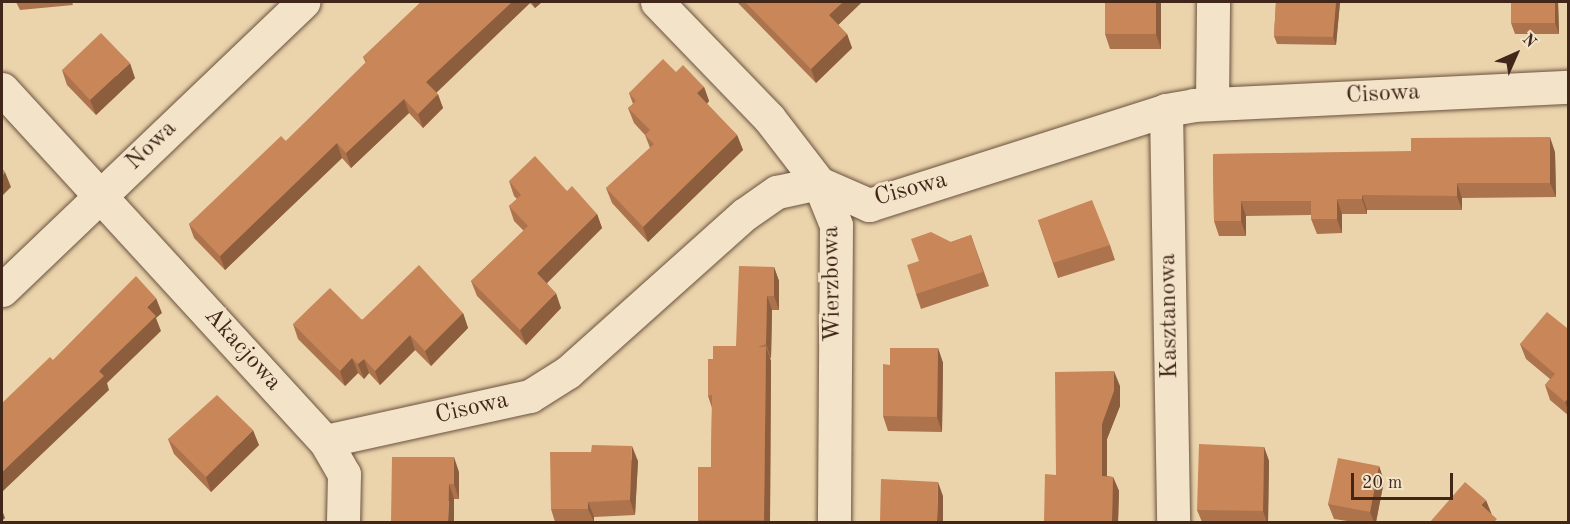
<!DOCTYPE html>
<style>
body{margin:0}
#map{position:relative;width:1570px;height:524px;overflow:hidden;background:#ebd4ac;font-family:"Old Standard TT",serif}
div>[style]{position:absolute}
.roads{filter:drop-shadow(0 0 2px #6b523e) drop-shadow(0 0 2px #6b523e)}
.minor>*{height:33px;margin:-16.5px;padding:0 16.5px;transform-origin:16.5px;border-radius:16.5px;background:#f2e3c9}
.wall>*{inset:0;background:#ac734d}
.shaded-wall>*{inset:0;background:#8c5e3e}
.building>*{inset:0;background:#c88659}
span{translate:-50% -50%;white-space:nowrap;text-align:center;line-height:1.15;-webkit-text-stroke:6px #f2e3c9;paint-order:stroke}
.street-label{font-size:24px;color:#40271a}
.frame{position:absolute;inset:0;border:3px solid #40271a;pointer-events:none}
.north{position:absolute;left:1486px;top:24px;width:60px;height:60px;-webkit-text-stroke:4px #f2e3c9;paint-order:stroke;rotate:45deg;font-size:16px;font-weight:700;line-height:24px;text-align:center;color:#40271a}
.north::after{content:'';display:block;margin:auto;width:21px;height:27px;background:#40271a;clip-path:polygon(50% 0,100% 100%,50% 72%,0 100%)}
.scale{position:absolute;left:1351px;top:473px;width:102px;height:27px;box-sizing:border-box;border:3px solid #40271a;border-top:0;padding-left:8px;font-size:18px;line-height:21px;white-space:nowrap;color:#40271a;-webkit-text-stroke:4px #f2e3c9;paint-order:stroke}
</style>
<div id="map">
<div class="roads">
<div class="minor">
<i style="left:657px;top:2px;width:161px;rotate:46deg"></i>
<i style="left:769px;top:118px;width:82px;rotate:52.4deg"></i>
<i style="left:819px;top:183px;width:45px;rotate:68deg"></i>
<i style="left:836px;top:225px;width:297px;rotate:90.4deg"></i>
<i style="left:2px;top:89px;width:478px;rotate:47.5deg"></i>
<i style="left:325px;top:441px;width:38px;rotate:60deg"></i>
<i style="left:344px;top:474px;width:48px;rotate:91.2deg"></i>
<i style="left:1212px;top:103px;width:101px;rotate:-89.4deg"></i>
<i style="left:1166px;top:110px;width:412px;rotate:89deg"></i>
<i style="left:2px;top:290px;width:417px;rotate:-43.7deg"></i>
<i style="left:325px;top:441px;width:210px;rotate:-12.4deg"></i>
<i style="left:530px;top:396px;width:45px;rotate:-32.3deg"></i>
<i style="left:568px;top:372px;width:237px;rotate:-41.8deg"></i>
<i style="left:745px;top:214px;width:39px;rotate:-35deg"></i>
<i style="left:777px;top:192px;width:43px;rotate:-12.1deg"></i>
<i style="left:819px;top:183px;width:55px;rotate:23.7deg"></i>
<i style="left:869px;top:205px;width:312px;rotate:-17.7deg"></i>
<i style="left:1166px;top:110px;width:28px;rotate:-10deg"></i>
<i style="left:1194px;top:105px;width:374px;rotate:-2.8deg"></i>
</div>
</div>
<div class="wall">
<i style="clip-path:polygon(16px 2px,72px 2px,73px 5px,20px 10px)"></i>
<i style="clip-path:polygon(421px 2px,542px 2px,535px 8px,530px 3px,436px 92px,443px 108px,423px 128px,409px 113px,351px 168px,342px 158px,225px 270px,194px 238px,189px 224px,286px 141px,366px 63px,363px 57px)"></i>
<i style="clip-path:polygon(737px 2px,862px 2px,838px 25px,847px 34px,852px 48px,816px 83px)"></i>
<i style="clip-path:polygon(1105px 2px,1161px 2px,1161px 49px,1110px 49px,1105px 34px)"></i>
<i style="clip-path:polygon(1276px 2px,1340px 2px,1336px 45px,1277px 44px,1274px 36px)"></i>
<i style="clip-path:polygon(1511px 2px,1558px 2px,1559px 34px,1515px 34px,1511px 23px)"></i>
<i style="clip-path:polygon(62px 70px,135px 78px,96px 115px,67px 85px)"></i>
<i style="clip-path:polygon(676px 72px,704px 87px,709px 101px,707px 104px,737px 135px,743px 150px,648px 242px,612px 203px,606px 188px,650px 148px,645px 135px,634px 123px,628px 108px,633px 104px,629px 93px)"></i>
<i style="clip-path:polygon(1555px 152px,1556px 197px,1462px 198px,1462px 210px,1367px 210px,1367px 214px,1342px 214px,1342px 233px,1317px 234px,1311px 219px,1311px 215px,1246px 216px,1246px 236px,1219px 236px,1214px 221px,1213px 154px)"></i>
<i style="clip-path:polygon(509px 181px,567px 191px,597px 214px,602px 228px,547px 283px,561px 308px,526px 345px,477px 296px,471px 281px,524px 231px,514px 221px,509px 206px,517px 199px,514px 196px)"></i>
<i style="clip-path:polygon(1038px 220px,1110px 245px,1115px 260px,1058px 278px)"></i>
<i style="clip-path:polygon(971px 235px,989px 286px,921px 309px,916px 294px,919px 261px,951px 242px)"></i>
<i style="clip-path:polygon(774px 267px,779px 281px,779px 310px,772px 310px,771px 358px,770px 358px,771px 361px,770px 522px,699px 522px,698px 520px,711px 467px,712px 408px,708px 396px,713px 359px,736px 346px)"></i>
<i style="clip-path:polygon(463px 313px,468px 328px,431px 366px,415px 350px,380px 385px,369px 373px,364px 379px,358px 373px,345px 386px,298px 339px,293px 324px)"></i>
<i style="clip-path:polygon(1569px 327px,1569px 416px,1550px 400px,1545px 385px,1550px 379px,1526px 359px,1520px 344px,1567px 328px)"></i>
<i style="clip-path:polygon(938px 348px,943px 363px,942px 432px,888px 431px,883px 416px,890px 365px)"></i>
<i style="clip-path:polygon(1120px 386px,1120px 406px,1107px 439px,1107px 476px,1113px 477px,1119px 491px,1118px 522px,1044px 522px,1044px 521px,1056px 475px)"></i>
<i style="clip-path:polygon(168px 439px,259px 445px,211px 492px,174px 454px)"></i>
<i style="clip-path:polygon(1264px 447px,1269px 461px,1268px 522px,1202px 522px,1197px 510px)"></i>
<i style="clip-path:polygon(591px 452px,638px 461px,635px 515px,594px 517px,594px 522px,555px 522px,551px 509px)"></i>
<i style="clip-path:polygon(1379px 466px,1384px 481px,1376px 522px,1354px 522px,1334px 519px,1328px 504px)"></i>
<i style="clip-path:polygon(459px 472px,459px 499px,454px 499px,391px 522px)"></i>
</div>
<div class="shaded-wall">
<i style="clip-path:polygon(512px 2px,529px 2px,530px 3px,432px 97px,426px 82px)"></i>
<i style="clip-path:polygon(532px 2px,542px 2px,535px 8px)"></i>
<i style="clip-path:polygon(843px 2px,862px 2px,834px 29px,829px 15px)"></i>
<i style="clip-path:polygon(1156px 2px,1161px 2px,1161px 49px,1156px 34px)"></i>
<i style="clip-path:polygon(1336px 2px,1340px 2px,1336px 45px,1333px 37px)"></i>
<i style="clip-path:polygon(1555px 2px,1558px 2px,1559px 34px,1555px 23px)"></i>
<i style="clip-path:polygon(847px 34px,852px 48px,816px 83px,811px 69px)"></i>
<i style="clip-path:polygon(130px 63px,135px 78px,96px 115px,90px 100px)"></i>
<i style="clip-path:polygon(704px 87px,709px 101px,703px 108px,697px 93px)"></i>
<i style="clip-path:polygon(438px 94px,443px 108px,423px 128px,418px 114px)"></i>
<i style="clip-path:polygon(404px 99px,409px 113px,351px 168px,346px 153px)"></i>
<i style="clip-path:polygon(737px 135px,743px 150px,648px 242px,643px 227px)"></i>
<i style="clip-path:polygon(1550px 137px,1555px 152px,1556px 197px,1550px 183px)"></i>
<i style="clip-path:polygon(337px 143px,342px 158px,225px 270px,220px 256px)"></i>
<i style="clip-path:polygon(5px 172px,11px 187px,2px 196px,2px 176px)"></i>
<i style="clip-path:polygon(1457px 183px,1462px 198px,1462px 210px,1457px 196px)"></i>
<i style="clip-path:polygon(1362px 195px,1367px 210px,1367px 214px,1362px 199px)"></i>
<i style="clip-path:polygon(1337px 199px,1342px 214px,1342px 233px,1337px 219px)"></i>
<i style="clip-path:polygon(1241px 201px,1246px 216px,1246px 236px,1241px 221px)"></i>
<i style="clip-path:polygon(597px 214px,602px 228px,542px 288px,537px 273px)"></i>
<i style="clip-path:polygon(774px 267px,779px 281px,779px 310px,774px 296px)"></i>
<i style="clip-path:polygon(556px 293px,561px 308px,526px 345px,520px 330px)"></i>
<i style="clip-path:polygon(767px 296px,772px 310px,771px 358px,766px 344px)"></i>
<i style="clip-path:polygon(156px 298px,162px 313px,156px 318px,161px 331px,107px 383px,109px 390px,2px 492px,2px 472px,99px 371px,147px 307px)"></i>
<i style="clip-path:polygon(463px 313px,468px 328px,431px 366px,425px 351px)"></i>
<i style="clip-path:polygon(410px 335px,415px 350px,380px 385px,375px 371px)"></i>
<i style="clip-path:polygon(766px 347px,771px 361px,770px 522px,765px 522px,764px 520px)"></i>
<i style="clip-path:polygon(938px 348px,943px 363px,942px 432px,937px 417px)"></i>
<i style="clip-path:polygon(352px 358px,358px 373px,345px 386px,340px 371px)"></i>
<i style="clip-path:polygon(364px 359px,369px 373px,364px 379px,358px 364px)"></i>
<i style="clip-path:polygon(1114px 371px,1120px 386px,1120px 406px,1107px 439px,1107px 491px,1102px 476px,1102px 424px)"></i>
<i style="clip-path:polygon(1569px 397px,1569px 413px,1565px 402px)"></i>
<i style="clip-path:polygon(253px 430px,259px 445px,211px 492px,206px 477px)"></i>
<i style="clip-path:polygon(632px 446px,638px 461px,635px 515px,630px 500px)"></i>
<i style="clip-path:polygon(1264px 447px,1269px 461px,1268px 522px,1267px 522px,1263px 511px)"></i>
<i style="clip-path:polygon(454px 457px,459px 472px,459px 499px,454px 484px)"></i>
<i style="clip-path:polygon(1379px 466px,1384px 481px,1376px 522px,1374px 522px,1370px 512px)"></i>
<i style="clip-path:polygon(1113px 477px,1119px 491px,1118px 522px,1113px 522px,1112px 521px)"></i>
<i style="clip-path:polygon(938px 482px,943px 496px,943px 522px,937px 522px)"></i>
<i style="clip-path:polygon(449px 484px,454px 499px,454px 522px,448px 522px)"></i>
<i style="clip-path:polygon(1486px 500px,1492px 515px,1481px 505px)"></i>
<i style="clip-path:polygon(588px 502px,594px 517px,594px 522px,588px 509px)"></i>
<i style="clip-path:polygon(2px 510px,5px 518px,2px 521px)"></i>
</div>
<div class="building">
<i style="clip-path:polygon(421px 2px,512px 2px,426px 82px,438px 94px,418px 114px,404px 99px,346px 153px,337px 143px,220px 256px,189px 224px,281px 136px,286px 141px,367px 61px,363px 57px)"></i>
<i style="clip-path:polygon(745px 2px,843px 2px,829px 15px,847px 34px,811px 69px)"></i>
<i style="clip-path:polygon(1105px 2px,1156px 2px,1156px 34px,1105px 34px)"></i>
<i style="clip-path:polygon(1276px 2px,1336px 2px,1333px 37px,1274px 36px)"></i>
<i style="clip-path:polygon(1511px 2px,1555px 2px,1555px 23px,1511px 23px)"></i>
<i style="clip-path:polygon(101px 33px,130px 63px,90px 100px,62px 70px)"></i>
<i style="clip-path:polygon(663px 59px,676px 72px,683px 65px,704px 87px,697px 93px,737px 135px,643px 227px,606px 188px,654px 144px,645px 135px,650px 130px,628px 108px,636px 101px,629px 93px)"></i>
<i style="clip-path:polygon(1550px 137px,1550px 183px,1457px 183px,1457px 196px,1362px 195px,1362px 199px,1337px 199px,1337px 219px,1311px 219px,1311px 201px,1241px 201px,1241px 221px,1214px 221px,1213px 154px,1411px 151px,1411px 138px)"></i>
<i style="clip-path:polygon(535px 156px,567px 191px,572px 186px,597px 214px,537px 273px,556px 293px,520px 330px,471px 281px,528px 226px,509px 206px,521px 195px,509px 181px)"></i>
<i style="clip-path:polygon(2px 168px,5px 172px,2px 176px)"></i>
<i style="clip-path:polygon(1092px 200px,1110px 245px,1053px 263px,1038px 220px)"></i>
<i style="clip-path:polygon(931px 232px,951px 242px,971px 235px,983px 272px,916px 294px,907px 265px,919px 261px,911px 239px)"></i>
<i style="clip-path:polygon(419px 265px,463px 313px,425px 351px,410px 335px,375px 371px,364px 359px,358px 364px,352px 358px,340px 371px,293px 324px,330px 288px,362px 320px)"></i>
<i style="clip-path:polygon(739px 266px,774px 267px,774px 296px,767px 296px,766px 344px,758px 347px,766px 347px,764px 520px,698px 520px,698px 467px,711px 467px,712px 395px,708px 396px,708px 359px,713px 359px,713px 346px,736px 346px)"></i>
<i style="clip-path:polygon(136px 276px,156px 298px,147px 307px,156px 316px,99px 371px,104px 376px,2px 472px,2px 403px,50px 357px,53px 360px)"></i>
<i style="clip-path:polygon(1547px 312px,1567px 328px,1569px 327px,1569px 397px,1565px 402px,1545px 385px,1555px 374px,1520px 344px)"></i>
<i style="clip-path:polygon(890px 348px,938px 348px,937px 417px,883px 416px,883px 364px,890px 365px)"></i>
<i style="clip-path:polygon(1114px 371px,1114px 391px,1102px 424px,1102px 476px,1113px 477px,1112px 521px,1044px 521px,1045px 474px,1056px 475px,1055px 372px)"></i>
<i style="clip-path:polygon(217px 395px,253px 430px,206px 477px,168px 439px)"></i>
<i style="clip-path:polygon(1199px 444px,1264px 447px,1263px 511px,1197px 510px)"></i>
<i style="clip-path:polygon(592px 445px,632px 446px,630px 500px,588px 502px,588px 509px,551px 509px,550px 452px,591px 452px)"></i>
<i style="clip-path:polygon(392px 457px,454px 457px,454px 484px,449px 484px,448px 522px,391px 522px)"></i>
<i style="clip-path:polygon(1338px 458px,1379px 466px,1370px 512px,1328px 504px)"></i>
<i style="clip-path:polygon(881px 479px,938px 482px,937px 522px,880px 522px)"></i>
<i style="clip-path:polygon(1465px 482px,1486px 500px,1481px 505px,1497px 519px,1494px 522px,1430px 522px)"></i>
</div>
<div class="street-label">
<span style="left:1383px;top:95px;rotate:-3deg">Cisowa</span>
<span style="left:152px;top:146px;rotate:-44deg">Nowa</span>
<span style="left:911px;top:190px;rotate:-15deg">Cisowa</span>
<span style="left:833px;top:284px;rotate:-91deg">Wierzbowa</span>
<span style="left:1170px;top:316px;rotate:-91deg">Kasztanowa</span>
<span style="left:242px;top:350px;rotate:48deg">Akacjowa</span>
<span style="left:472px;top:409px;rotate:-13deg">Cisowa</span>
</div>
<div class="frame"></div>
<div class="north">N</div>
<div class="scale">20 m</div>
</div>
